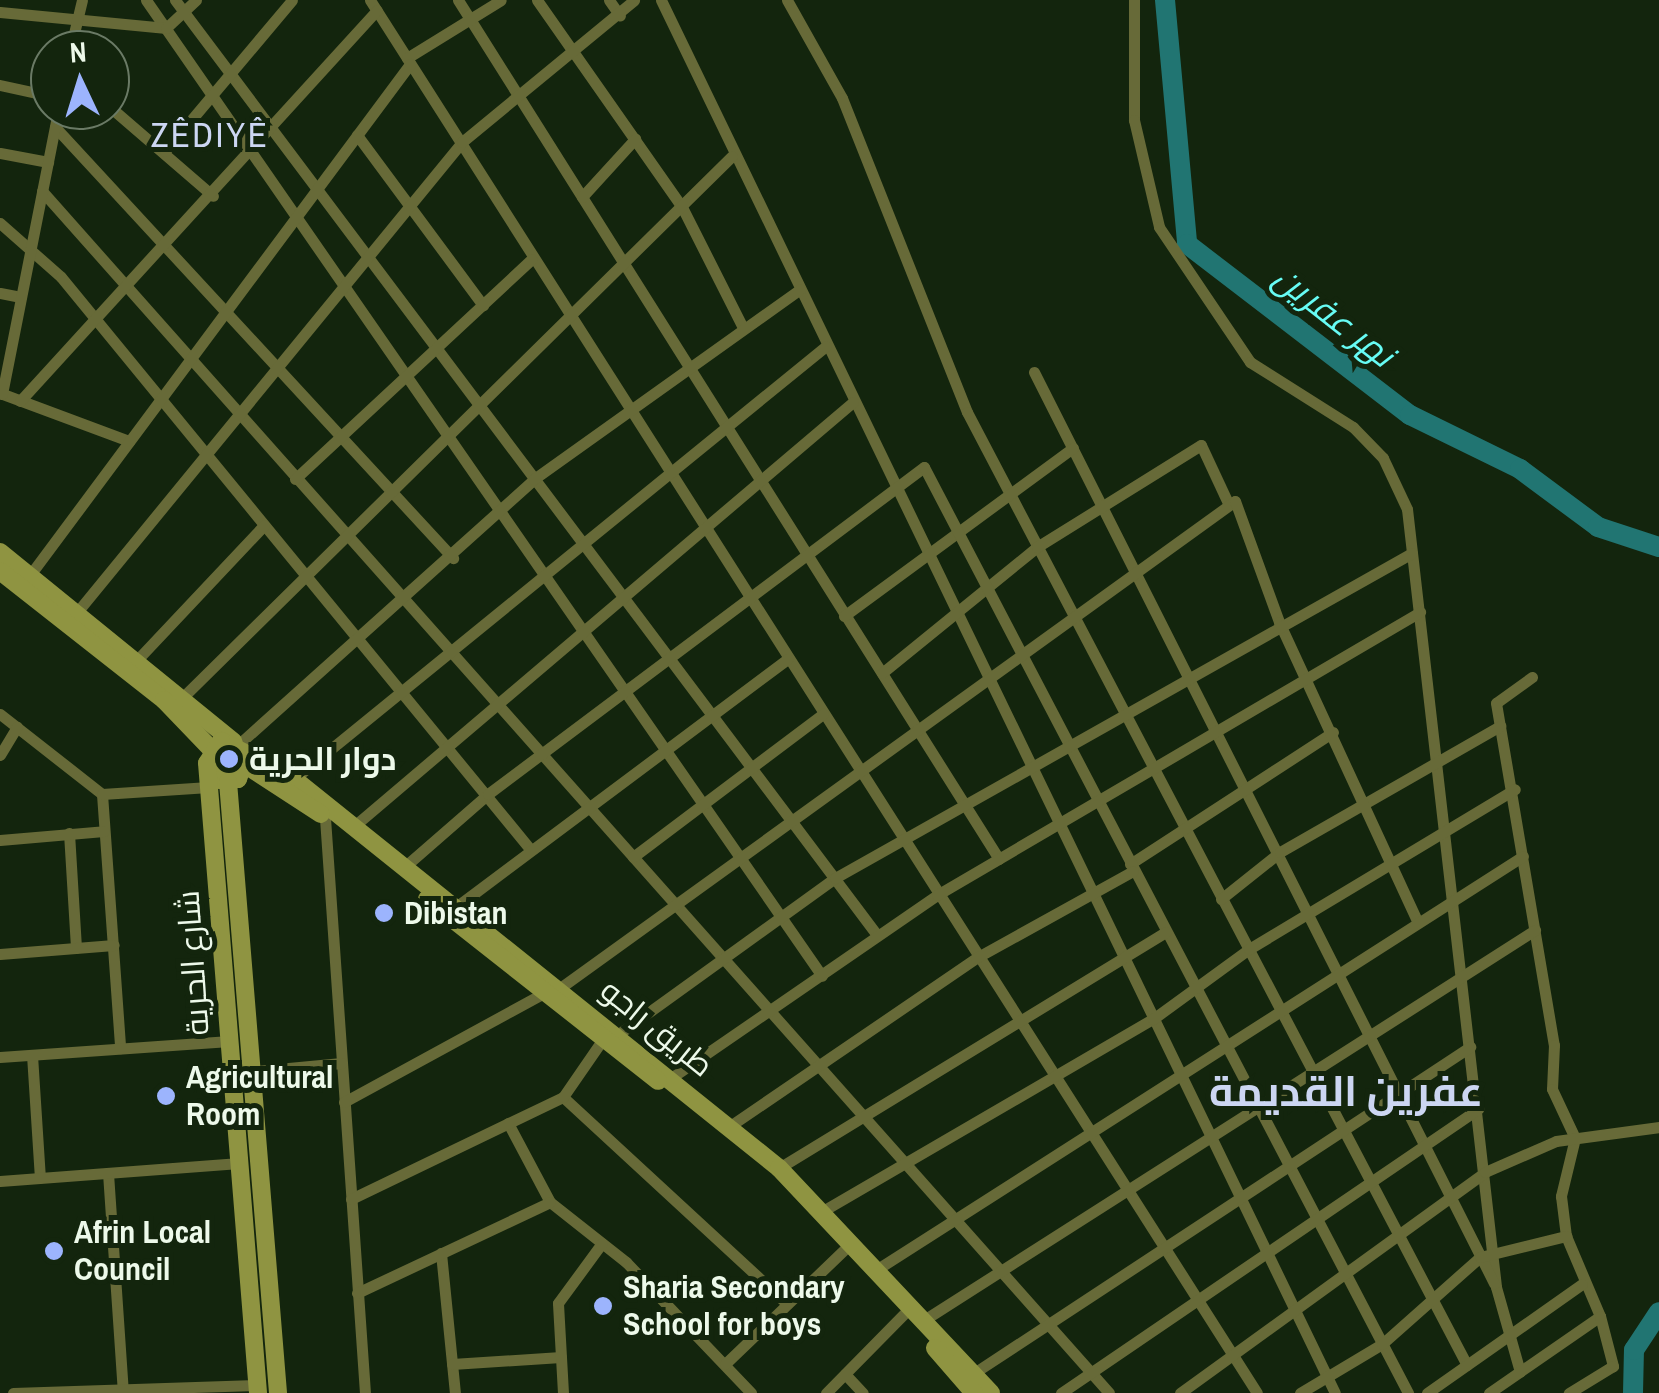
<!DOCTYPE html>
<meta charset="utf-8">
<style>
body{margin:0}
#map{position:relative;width:1659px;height:1393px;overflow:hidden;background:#13250d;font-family:"Archivo Narrow",Cairo,sans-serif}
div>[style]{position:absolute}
.river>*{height:20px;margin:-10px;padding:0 10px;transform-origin:10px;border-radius:10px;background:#217572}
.street>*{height:11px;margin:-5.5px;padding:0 5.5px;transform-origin:5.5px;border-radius:5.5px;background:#676a38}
.secondary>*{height:18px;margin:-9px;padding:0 9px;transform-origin:9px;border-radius:9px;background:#8f9441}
.dots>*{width:28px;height:28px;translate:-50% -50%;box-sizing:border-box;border:5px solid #13250d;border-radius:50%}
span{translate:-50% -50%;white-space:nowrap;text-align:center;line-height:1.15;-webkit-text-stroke:10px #13250d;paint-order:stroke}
.poi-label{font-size:32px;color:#edf9ea;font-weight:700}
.left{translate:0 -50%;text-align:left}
.street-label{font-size:32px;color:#edf9ea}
.neighbourhood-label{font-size:35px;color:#ccd6f2;letter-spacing:2.5px}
.water-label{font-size:35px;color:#67fcf5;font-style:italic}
.district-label{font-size:42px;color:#ccd6f2;font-weight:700}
.north{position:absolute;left:30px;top:30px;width:100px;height:100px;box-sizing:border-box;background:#13250d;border:2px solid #6a7a65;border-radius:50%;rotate:356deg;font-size:28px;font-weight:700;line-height:40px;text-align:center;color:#edf9ea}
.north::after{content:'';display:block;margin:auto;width:35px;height:45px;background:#9cb4fd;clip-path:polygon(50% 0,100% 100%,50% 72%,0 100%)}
</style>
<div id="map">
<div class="river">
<i style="left:1165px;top:0;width:245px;rotate:84.8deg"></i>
<i style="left:1187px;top:244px;width:281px;rotate:37.5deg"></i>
<i style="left:1410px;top:415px;width:123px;rotate:26.1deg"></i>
<i style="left:1520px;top:469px;width:97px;rotate:36.6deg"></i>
<i style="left:1598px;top:527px;width:64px;rotate:18.2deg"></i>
<i style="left:1633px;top:1393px;width:43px;rotate:-88.7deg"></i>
<i style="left:1634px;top:1350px;width:45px;rotate:-56.7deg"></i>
</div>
<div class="street">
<i style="left:146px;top:0;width:1187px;rotate:55.29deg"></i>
<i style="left:175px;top:0;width:1169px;rotate:53.1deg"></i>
<i style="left:370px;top:0;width:1651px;rotate:57.51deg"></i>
<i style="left:458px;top:0;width:1015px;rotate:57.8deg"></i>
<i style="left:537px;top:0;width:253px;rotate:55deg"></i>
<i style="left:682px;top:207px;width:136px;rotate:63.2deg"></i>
<i style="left:609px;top:0;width:19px;rotate:55deg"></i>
<i style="left:661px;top:0;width:1547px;rotate:64.18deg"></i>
<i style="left:787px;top:0;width:112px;rotate:60.7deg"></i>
<i style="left:842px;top:98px;width:338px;rotate:68.3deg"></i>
<i style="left:967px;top:412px;width:1076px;rotate:62.32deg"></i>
<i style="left:1134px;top:0;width:120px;rotate:90deg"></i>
<i style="left:1134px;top:120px;width:110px;rotate:76.8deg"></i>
<i style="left:1159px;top:227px;width:163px;rotate:56deg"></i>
<i style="left:1250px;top:362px;width:122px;rotate:32.3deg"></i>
<i style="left:1353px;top:427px;width:43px;rotate:45.9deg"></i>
<i style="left:1383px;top:458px;width:56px;rotate:64.8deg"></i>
<i style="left:1407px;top:509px;width:783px;rotate:83.47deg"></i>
<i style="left:1496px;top:1287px;width:88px;rotate:74.2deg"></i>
<i style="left:0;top:12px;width:167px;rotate:5.5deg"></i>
<i style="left:166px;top:28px;width:41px;rotate:-43deg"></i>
<i style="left:70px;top:50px;width:51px;rotate:-76.5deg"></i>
<i style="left:407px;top:58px;width:110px;rotate:-31.7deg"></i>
<i style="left:0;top:85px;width:51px;rotate:12.4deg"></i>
<i style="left:110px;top:107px;width:136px;rotate:40.8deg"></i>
<i style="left:55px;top:127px;width:587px;rotate:47.28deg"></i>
<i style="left:357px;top:135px;width:212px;rotate:53.5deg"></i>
<i style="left:165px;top:151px;width:197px;rotate:-49.9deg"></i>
<i style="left:0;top:153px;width:49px;rotate:10.6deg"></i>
<i style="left:42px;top:191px;width:1607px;rotate:48.4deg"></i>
<i style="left:582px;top:197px;width:79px;rotate:-47.6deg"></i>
<i style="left:0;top:223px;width:81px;rotate:41.5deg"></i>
<i style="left:61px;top:277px;width:740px;rotate:50.65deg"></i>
<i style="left:0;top:293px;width:21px;rotate:11deg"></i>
<i style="left:1034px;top:372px;width:1021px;rotate:63.21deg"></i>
<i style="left:0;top:393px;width:138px;rotate:20.4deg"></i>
<i style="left:2px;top:394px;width:289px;rotate:-78.8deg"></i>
<i style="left:20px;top:401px;width:529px;rotate:-47.6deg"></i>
<i style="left:295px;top:479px;width:323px;rotate:-42.9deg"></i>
<i style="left:30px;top:575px;width:637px;rotate:-53.36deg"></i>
<i style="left:78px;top:611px;width:606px;rotate:-50.69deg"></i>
<i style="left:462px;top:142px;width:223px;rotate:-39.5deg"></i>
<i style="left:844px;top:616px;width:284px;rotate:-36.3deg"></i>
<i style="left:137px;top:660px;width:185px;rotate:-46.7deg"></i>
<i style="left:882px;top:673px;width:200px;rotate:-39.1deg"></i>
<i style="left:1037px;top:547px;width:193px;rotate:-31.9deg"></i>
<i style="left:1201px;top:445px;width:66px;rotate:65deg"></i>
<i style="left:1532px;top:677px;width:44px;rotate:144.2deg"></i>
<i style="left:1496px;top:703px;width:347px;rotate:80.4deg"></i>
<i style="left:1554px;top:1045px;width:44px;rotate:92.6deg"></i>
<i style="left:1552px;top:1089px;width:54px;rotate:64.9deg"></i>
<i style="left:1575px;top:1138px;width:60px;rotate:103.6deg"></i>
<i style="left:1561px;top:1196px;width:40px;rotate:82.9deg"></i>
<i style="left:1566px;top:1236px;width:87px;rotate:67deg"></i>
<i style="left:184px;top:696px;width:769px;rotate:-44.58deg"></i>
<i style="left:0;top:714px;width:130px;rotate:38.1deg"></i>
<i style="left:102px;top:794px;width:255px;rotate:85.9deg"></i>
<i style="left:239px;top:744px;width:397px;rotate:-41.9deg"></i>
<i style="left:534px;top:479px;width:327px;rotate:-35.5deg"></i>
<i style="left:0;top:755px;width:33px;rotate:-59deg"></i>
<i style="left:294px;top:779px;width:686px;rotate:-39.14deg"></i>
<i style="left:102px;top:794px;width:107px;rotate:-3.7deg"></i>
<i style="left:325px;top:818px;width:576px;rotate:86.02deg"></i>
<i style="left:353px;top:827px;width:656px;rotate:-40.36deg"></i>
<i style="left:69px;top:833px;width:115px;rotate:86.5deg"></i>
<i style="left:0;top:840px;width:104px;rotate:-4.9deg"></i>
<i style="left:633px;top:857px;width:238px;rotate:-37deg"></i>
<i style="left:1130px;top:864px;width:242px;rotate:-33deg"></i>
<i style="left:402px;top:869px;width:114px;rotate:-41.1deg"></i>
<i style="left:488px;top:794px;width:545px;rotate:-36.87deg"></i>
<i style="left:924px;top:467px;width:1045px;rotate:62.4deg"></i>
<i style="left:1221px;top:899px;width:75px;rotate:-38.5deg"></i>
<i style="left:1280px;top:852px;width:254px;rotate:-29.8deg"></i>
<i style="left:456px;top:907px;width:414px;rotate:-36.8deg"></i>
<i style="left:0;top:954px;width:114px;rotate:-4.5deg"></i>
<i style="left:560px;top:988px;width:832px;rotate:-35.81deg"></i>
<i style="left:1235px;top:501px;width:129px;rotate:70deg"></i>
<i style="left:1279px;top:622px;width:329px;rotate:65.2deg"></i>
<i style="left:620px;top:1033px;width:265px;rotate:-35.8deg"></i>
<i style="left:835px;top:878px;width:662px;rotate:-29.39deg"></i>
<i style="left:32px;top:1055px;width:123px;rotate:86.3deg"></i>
<i style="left:0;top:1057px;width:230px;rotate:-4deg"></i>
<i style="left:247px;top:1072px;width:95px;rotate:-5.4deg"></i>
<i style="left:671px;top:1078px;width:323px;rotate:-34.5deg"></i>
<i style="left:937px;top:895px;width:560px;rotate:-30.37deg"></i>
<i style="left:563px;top:1097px;width:305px;rotate:42.7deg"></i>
<i style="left:344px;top:1102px;width:230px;rotate:-28.6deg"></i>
<i style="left:508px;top:1123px;width:89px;rotate:62deg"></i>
<i style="left:550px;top:1202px;width:97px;rotate:38.3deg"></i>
<i style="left:626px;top:1262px;width:181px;rotate:46.3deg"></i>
<i style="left:730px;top:1126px;width:298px;rotate:-34.3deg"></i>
<i style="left:976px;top:958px;width:179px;rotate:-29deg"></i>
<i style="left:779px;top:1168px;width:453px;rotate:-31.4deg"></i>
<i style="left:108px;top:1173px;width:221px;rotate:86.1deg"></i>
<i style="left:0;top:1181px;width:240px;rotate:-4.3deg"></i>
<i style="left:351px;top:1199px;width:235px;rotate:-25.7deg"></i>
<i style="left:563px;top:1097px;width:70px;rotate:-55.4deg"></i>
<i style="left:821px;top:1212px;width:384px;rotate:-30.2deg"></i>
<i style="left:1153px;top:1019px;width:119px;rotate:-36.1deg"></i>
<i style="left:1249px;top:949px;width:310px;rotate:-31deg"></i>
<i style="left:441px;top:1253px;width:141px;rotate:84.3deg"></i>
<i style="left:876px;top:1270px;width:768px;rotate:-32.61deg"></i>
<i style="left:357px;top:1293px;width:213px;rotate:-25.2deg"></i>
<i style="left:924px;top:1320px;width:725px;rotate:-32.55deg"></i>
<i style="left:452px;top:1364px;width:109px;rotate:-3.7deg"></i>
<i style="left:725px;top:1364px;width:165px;rotate:-43.8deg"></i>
<i style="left:974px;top:1373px;width:594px;rotate:-33.32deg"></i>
<i style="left:845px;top:1374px;width:26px;rotate:47deg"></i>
<i style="left:13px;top:1393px;width:244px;rotate:-1.9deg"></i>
<i style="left:563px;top:1393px;width:90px;rotate:-93.2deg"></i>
<i style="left:558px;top:1303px;width:74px;rotate:-53.7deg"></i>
<i style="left:826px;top:1393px;width:111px;rotate:-45.4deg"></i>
<i style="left:1061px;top:1393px;width:505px;rotate:-34.26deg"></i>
<i style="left:1180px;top:1393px;width:377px;rotate:-35.9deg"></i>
<i style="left:1485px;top:1172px;width:77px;rotate:-23.6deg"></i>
<i style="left:1556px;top:1141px;width:104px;rotate:-7.7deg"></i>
<i style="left:1300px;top:1393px;width:96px;rotate:-30.9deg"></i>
<i style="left:1382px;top:1344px;width:131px;rotate:-41.6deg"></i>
<i style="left:1480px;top:1257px;width:89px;rotate:-13.7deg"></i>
<i style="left:1427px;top:1393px;width:189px;rotate:-35.1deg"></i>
<i style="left:1489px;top:1393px;width:135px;rotate:-34.7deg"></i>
<i style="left:1600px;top:1316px;width:52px;rotate:75.4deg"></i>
<i style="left:1613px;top:1366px;width:52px;rotate:148.5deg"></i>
</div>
<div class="secondary">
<i style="left:0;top:552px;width:301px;rotate:39.1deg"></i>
<i style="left:0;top:571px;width:209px;rotate:38.2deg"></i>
<i style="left:164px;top:700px;width:68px;rotate:46.2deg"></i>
<i style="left:247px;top:754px;width:53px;rotate:28deg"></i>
<i style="left:294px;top:779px;width:622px;rotate:38.73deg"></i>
<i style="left:779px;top:1168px;width:309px;rotate:46.7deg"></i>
<i style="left:247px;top:766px;width:88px;rotate:33deg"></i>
<i style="left:208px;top:768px;width:17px;rotate:45deg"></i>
<i style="left:220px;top:780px;width:18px;rotate:-3deg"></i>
<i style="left:238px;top:779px;width:27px;rotate:-70deg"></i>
<i style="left:247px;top:754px;width:29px;rotate:-153deg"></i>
<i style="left:221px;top:741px;width:26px;rotate:122deg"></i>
<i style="left:207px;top:763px;width:632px;rotate:85.37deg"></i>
<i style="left:228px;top:782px;width:613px;rotate:85.32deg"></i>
<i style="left:427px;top:899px;width:294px;rotate:38.2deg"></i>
<i style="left:935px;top:1348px;width:60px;rotate:49.1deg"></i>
</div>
<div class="dots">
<i style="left:229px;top:759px;background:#9cb4fd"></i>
<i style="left:384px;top:913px;background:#9cb4fd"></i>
<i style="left:166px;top:1096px;background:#9cb4fd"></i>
<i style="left:54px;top:1251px;background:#9cb4fd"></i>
<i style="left:603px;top:1306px;background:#9cb4fd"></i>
</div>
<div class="poi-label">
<span class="left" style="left:249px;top:759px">دوار الحرية</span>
<span class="left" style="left:404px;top:913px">Dibistan</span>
<span class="left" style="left:186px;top:1096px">Agricultural<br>Room</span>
<span class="left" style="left:74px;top:1251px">Afrin Local<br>Council</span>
<span class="left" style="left:623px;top:1306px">Sharia Secondary<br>School for boys</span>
</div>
<div class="street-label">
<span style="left:193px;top:963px;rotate:-94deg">شارع الحرية</span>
<span style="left:657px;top:1028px;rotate:39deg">طريق راجو</span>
</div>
<div class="neighbourhood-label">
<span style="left:210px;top:135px">ZÊDIYÊ</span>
</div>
<div class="water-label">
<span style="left:1334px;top:316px;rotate:38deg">نهر عفرين</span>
</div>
<div class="district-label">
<span style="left:1346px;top:1091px">عفرين القديمة</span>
</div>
<div class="north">N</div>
</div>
